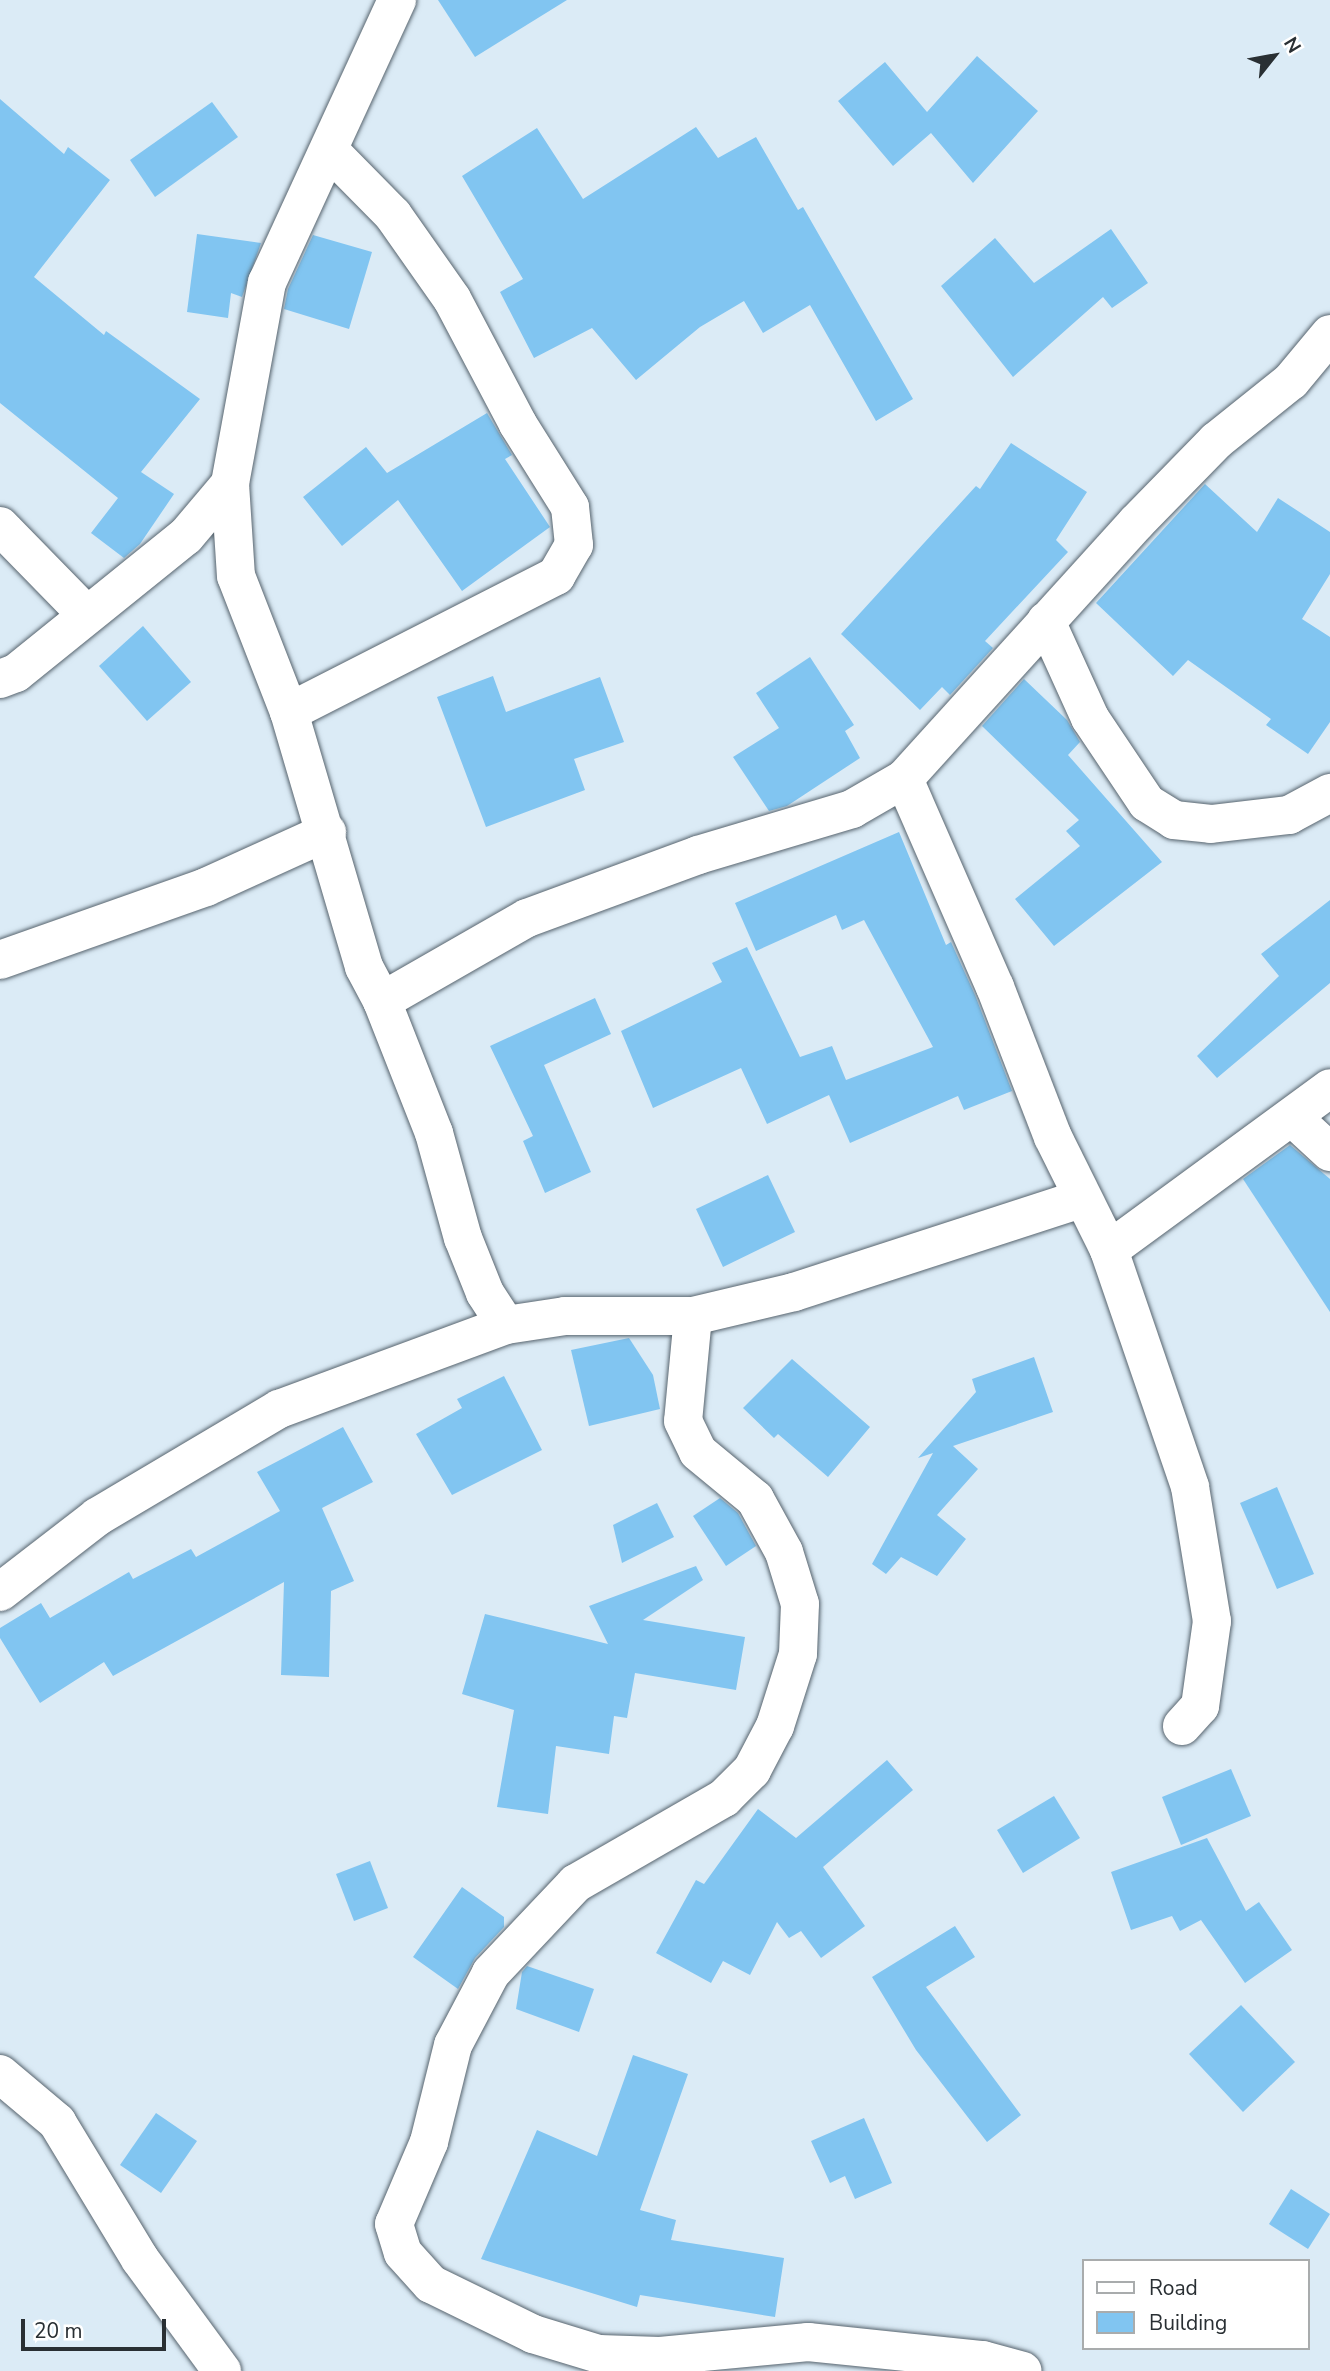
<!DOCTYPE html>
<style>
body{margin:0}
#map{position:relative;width:1330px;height:2371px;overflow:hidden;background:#dbebf6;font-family:"Nunito Sans",sans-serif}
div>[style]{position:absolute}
.building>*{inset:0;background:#81c5f1}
.roads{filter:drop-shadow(0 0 2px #57646e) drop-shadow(0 0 2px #57646e)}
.minor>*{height:38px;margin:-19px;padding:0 19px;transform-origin:19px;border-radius:19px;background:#fff}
span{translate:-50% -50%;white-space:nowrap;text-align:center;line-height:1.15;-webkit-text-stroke:5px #fff;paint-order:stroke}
.legend{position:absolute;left:1082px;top:2259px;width:228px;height:91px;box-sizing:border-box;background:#fff;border:2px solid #a9acad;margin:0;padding:9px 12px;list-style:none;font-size:21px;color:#292f33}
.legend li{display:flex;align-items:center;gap:14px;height:35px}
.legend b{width:35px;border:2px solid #a9acad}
.north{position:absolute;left:1239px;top:21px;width:70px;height:70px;-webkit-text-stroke:5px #fff;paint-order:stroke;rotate:59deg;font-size:19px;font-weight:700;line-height:28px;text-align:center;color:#292f33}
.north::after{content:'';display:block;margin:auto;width:24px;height:32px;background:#292f33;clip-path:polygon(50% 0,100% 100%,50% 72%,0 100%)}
.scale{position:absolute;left:21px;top:2319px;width:145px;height:32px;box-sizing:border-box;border:4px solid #292f33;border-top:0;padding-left:9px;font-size:21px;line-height:24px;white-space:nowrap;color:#292f33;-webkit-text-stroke:5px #fff;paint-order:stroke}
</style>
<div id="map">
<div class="building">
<i style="clip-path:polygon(438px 0,567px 0,475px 57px)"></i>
<i style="clip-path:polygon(977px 56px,1038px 111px,973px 183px,931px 133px,893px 166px,838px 101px,885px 62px,927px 112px)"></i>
<i style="clip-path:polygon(0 99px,64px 154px,68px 147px,110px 180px,34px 277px,104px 335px,106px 331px,200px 399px,141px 472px,174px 494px,140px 544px,124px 558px,91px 533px,118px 498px,0 403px)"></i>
<i style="clip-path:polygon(212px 102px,238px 137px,155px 197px,130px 160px)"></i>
<i style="clip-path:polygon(696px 127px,718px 158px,756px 137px,798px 210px,803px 207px,913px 399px,876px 421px,810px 305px,763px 333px,744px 301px,700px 327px,636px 380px,592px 328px,534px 358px,500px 292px,523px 279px,462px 176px,537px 128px,583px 199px)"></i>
<i style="clip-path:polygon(1111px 229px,1148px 283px,1112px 308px,1103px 297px,1013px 377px,941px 286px,995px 238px,1034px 283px)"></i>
<i style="clip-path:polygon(197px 234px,261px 243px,242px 297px,231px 293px,228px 318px,187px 312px)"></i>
<i style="clip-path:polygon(313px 235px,372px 252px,349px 329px,284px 309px,288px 289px)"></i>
<i style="clip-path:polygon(487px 413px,512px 455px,505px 459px,550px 527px,462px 591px,398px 500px,342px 546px,303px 497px,366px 447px,387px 473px)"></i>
<i style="clip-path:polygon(1011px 443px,1087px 492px,1056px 540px,1068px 552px,985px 641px,993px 648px,950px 695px,942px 687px,920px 710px,841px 634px,976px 486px,980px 489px)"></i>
<i style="clip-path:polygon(1205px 484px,1257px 532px,1278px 498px,1330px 532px,1330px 574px,1302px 619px,1330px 637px,1330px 722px,1308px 754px,1266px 725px,1271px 719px,1188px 660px,1173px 676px,1096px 603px)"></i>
<i style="clip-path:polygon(143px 626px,191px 682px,147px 721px,99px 666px)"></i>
<i style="clip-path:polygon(810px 657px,854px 725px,845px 731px,860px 758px,787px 806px,769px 811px,733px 757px,779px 728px,756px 693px)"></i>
<i style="clip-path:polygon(493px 676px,506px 712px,600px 677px,624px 742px,574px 759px,585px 790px,486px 827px,437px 697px)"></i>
<i style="clip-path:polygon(1024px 679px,1067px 720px,1080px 742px,1068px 755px,1162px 862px,1054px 946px,1015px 899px,1080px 846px,1066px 831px,1079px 820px,982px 726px)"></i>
<i style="clip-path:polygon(899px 832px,946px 945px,951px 942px,975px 995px,1012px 1091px,964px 1110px,958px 1096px,850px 1143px,829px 1095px,767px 1124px,741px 1068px,653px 1108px,621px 1031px,722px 982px,712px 963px,747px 947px,800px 1057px,832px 1046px,846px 1080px,933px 1047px,864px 920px,842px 930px,836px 915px,756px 951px,735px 903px)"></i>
<i style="clip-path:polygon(1330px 900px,1330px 983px,1217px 1078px,1197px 1056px,1279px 976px,1261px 954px)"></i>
<i style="clip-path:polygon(595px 998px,611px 1034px,544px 1065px,591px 1172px,545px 1193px,523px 1141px,533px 1136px,490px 1046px)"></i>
<i style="clip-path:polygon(1290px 1145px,1330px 1179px,1330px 1312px,1243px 1179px)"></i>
<i style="clip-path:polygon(768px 1175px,795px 1232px,723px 1267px,696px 1209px)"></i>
<i style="clip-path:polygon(629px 1338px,653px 1375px,660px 1409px,589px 1426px,571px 1350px)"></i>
<i style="clip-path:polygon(1034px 1357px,1053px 1412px,953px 1446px,978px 1469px,937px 1515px,966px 1539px,937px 1576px,901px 1557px,886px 1574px,872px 1564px,933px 1453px,918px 1458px,976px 1392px,972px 1379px)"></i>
<i style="clip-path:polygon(792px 1359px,870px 1427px,828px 1477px,778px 1434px,774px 1438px,743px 1408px)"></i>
<i style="clip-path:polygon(504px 1376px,542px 1450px,452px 1495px,416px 1434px,462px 1408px,457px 1399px)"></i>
<i style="clip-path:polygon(343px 1427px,373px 1482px,322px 1508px,354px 1581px,331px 1591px,329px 1677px,281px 1675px,284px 1582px,113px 1676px,104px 1662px,40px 1703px,0 1638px,0 1628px,41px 1603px,50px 1618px,129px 1572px,133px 1579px,191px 1549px,196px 1557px,280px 1511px,257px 1472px)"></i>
<i style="clip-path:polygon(1277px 1487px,1314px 1574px,1277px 1589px,1240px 1503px)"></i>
<i style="clip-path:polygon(720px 1498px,738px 1513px,756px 1546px,726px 1566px,693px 1516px)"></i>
<i style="clip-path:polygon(657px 1503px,674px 1537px,622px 1563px,613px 1525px)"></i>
<i style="clip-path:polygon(696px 1566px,703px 1580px,643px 1620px,745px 1637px,736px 1690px,635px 1673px,627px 1718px,614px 1716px,609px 1754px,556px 1746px,548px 1814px,497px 1807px,514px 1710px,462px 1694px,485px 1614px,608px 1644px,589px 1606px)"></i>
<i style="clip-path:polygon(887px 1760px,913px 1790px,823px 1867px,865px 1926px,821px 1958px,801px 1931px,789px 1938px,777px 1922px,750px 1975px,723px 1961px,711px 1983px,656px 1953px,696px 1880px,704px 1884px,758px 1809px,796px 1838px)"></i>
<i style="clip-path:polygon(1231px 1769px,1251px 1816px,1181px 1845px,1162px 1797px)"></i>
<i style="clip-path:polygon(1054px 1796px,1080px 1838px,1023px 1873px,997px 1830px)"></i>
<i style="clip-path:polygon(1207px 1838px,1246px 1911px,1259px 1902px,1292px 1950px,1245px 1983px,1201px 1920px,1180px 1931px,1172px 1916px,1131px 1930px,1111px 1872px)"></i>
<i style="clip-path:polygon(370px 1861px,388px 1908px,354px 1921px,336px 1874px)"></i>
<i style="clip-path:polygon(462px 1887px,504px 1917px,504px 1927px,475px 1958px,458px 1989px,413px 1957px)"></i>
<i style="clip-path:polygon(955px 1926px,975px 1957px,926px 1987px,1021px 2115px,987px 2142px,916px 2050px,872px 1977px)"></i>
<i style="clip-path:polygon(527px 1966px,594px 1989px,579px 2032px,516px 2009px,522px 1972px)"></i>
<i style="clip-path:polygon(1241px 2005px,1295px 2062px,1243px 2112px,1189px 2054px)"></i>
<i style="clip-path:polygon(633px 2055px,688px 2074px,640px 2210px,676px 2220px,671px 2240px,784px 2258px,775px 2317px,640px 2295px,637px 2307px,481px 2259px,537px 2130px,597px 2156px)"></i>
<i style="clip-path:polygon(156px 2113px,197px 2141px,161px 2193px,120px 2165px)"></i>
<i style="clip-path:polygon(864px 2118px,892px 2183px,855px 2199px,845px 2176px,830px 2183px,811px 2141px)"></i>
<i style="clip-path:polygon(1291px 2189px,1330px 2214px,1308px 2249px,1269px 2224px)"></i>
</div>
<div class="roads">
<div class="minor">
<i style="left:397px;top:0;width:311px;rotate:114.7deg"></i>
<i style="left:267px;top:282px;width:205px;rotate:100.4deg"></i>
<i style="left:230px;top:484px;width:92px;rotate:86.3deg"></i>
<i style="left:236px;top:576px;width:146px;rotate:68.7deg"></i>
<i style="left:289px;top:712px;width:266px;rotate:73.6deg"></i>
<i style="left:364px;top:967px;width:38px;rotate:62deg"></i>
<i style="left:382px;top:1001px;width:142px;rotate:68.5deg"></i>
<i style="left:434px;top:1133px;width:109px;rotate:74.6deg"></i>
<i style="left:463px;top:1238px;width:59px;rotate:68.2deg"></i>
<i style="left:485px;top:1293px;width:38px;rotate:57deg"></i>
<i style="left:506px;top:1325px;width:60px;rotate:-8.7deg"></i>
<i style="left:565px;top:1316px;width:128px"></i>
<i style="left:693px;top:1316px;width:104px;rotate:-13.4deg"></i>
<i style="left:794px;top:1292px;width:302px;rotate:-18deg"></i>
<i style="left:0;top:526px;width:122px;rotate:45.7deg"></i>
<i style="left:1046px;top:621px;width:107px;rotate:65.6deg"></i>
<i style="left:1090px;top:718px;width:102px;rotate:56.2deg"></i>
<i style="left:1147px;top:803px;width:32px;rotate:32deg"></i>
<i style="left:1174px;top:820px;width:37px;rotate:6deg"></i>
<i style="left:1211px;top:824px;width:79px;rotate:-6.6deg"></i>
<i style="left:1289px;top:815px;width:47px;rotate:-28.2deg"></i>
<i style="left:0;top:679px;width:17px;rotate:-21deg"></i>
<i style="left:16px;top:673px;width:218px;rotate:-38.9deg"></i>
<i style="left:186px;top:536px;width:68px;rotate:-49.8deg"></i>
<i style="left:289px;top:712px;width:300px;rotate:-27deg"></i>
<i style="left:556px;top:576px;width:36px;rotate:-60deg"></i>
<i style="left:574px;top:545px;width:38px;rotate:-96deg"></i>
<i style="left:570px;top:507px;width:98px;rotate:-122.1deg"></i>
<i style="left:518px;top:424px;width:141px;rotate:-117.8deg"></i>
<i style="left:452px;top:299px;width:103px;rotate:-125.1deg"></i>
<i style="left:393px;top:215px;width:91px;rotate:-134.6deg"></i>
<i style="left:904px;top:779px;width:227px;rotate:66.4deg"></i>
<i style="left:995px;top:987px;width:161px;rotate:68.9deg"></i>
<i style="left:1053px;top:1137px;width:126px;rotate:63.6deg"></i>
<i style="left:1109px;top:1250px;width:250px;rotate:71.1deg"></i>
<i style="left:1190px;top:1487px;width:136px;rotate:80.7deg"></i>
<i style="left:1212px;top:1621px;width:86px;rotate:98deg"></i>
<i style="left:1200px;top:1706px;width:27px;rotate:132deg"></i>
<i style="left:0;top:960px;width:219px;rotate:-19.5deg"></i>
<i style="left:206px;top:887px;width:133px;rotate:-24.4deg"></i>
<i style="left:382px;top:1001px;width:167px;rotate:-29.8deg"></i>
<i style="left:527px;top:918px;width:182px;rotate:-20.2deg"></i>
<i style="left:698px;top:855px;width:161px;rotate:-16.6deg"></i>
<i style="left:852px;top:809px;width:60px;rotate:-30deg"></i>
<i style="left:904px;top:779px;width:345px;rotate:-47.8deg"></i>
<i style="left:1136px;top:523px;width:115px;rotate:-45.7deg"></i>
<i style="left:1216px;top:441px;width:96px;rotate:-38.7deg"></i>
<i style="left:1291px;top:381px;width:61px;rotate:-50.3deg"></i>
<i style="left:1292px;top:1117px;width:52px;rotate:42.6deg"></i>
<i style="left:1109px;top:1250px;width:274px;rotate:-36.2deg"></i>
<i style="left:693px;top:1316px;width:105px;rotate:95.4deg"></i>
<i style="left:683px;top:1421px;width:34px;rotate:64deg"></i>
<i style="left:698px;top:1452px;width:74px;rotate:39.5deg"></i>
<i style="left:755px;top:1499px;width:60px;rotate:61.3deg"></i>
<i style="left:784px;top:1552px;width:54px;rotate:72.9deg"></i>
<i style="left:800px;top:1604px;width:50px;rotate:92.3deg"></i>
<i style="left:798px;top:1654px;width:76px;rotate:107.7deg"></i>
<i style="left:775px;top:1726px;width:50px;rotate:117.6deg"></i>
<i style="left:752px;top:1770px;width:40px;rotate:135deg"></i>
<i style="left:724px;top:1798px;width:171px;rotate:150.1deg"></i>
<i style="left:576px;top:1883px;width:124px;rotate:133.4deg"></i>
<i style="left:491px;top:1973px;width:81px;rotate:117.8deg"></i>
<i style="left:453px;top:2045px;width:100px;rotate:103.9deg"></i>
<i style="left:429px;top:2142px;width:89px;rotate:113.1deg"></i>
<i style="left:394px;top:2224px;width:30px;rotate:73deg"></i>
<i style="left:403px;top:2253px;width:42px;rotate:47.9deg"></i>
<i style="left:431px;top:2284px;width:114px;rotate:26.1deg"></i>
<i style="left:533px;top:2334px;width:69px;rotate:16.9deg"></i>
<i style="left:599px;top:2354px;width:61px;rotate:1.9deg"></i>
<i style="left:660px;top:2356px;width:149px;rotate:-5.4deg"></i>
<i style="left:808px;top:2342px;width:176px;rotate:5.9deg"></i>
<i style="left:983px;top:2360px;width:41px;rotate:15.4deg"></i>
<i style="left:0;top:1592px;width:123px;rotate:-37.7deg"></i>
<i style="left:97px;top:1517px;width:212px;rotate:-30.7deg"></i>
<i style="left:279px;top:1409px;width:242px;rotate:-20.3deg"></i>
<i style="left:0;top:2074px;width:75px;rotate:40.1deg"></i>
<i style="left:57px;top:2122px;width:160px;rotate:58.8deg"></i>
<i style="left:140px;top:2259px;width:139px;rotate:53.8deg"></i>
</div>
</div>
<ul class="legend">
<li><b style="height:9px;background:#fff"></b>Road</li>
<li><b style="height:19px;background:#81c5f1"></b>Building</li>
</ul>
<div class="north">N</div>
<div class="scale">20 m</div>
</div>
